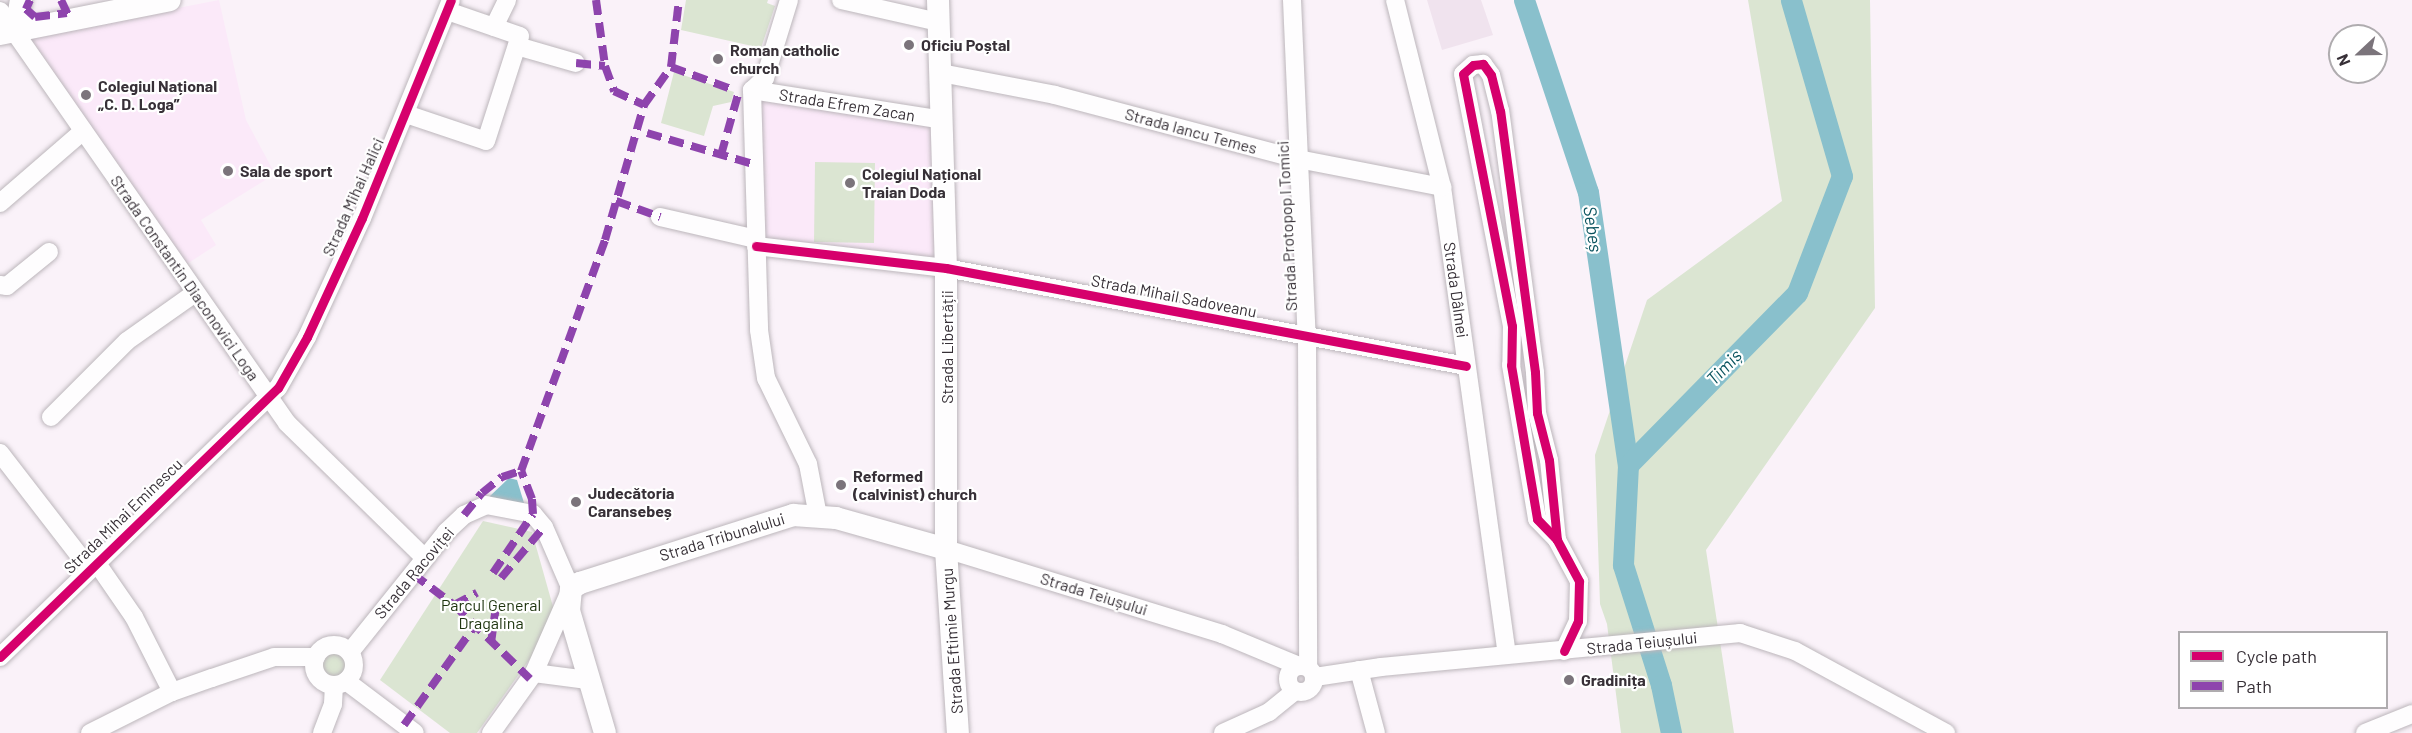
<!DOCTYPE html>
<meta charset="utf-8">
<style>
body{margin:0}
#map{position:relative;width:2412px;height:733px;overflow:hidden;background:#faf2f9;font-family:Barlow,sans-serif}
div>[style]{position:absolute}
.commercial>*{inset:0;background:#f0e3ee}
.built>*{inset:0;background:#fbe9f9}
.green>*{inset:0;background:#dbe5d2}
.round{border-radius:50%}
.water>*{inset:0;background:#89c0cc}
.river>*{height:21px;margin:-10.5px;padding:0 10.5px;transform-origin:10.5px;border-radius:10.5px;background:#89c0cc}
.roads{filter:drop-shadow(0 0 2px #bcb6bb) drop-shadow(0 0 2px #bcb6bb)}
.minor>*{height:18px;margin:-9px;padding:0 9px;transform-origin:9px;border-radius:9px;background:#fefdfe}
.minor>.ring{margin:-9px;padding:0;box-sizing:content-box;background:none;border:18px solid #fefdfe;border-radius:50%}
.major>*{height:22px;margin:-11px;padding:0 11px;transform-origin:11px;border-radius:11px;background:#fefdfe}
.quiet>*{height:8px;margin-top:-4px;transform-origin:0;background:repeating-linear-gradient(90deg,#8e44ad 0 15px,transparent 0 23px)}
.cycleway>*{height:9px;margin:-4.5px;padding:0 4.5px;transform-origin:4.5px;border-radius:4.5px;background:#d6006c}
.dots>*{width:16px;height:16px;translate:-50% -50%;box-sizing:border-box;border:3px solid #fff;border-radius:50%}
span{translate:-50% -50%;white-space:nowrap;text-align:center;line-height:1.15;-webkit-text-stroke:4.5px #fff;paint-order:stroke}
.poi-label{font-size:16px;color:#373037;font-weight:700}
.left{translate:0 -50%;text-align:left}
.street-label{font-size:16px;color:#373037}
.park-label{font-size:16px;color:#1d330d}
.water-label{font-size:18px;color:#09535e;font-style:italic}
.legend{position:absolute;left:2178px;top:631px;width:210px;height:78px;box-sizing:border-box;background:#fff;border:2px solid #afacaf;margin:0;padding:8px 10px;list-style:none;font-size:18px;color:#373037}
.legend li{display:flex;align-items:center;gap:12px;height:30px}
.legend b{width:30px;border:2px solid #afacaf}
.north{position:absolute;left:2328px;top:24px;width:60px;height:60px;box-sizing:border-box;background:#fff;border:2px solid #afacaf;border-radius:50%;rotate:248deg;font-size:16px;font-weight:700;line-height:24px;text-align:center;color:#373037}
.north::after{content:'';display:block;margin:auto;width:21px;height:27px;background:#7b747b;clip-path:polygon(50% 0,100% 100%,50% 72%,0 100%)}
</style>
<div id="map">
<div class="commercial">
<i style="clip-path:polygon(1427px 0,1481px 0,1493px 35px,1442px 50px)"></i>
</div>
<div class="built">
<i style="clip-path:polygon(219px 0,246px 120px,275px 174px,201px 220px,216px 245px,184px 266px,30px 37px)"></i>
<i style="clip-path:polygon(752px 90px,943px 120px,946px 268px,756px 246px)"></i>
</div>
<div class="green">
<i style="clip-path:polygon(686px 0,768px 0,767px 3px,775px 6px,761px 48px,681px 30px)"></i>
<i style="clip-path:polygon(1748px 0,1870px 0,1875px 308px,1706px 550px,1734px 733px,1621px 733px,1607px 624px,1600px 604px,1595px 455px,1647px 300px,1782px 201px)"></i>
<i style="clip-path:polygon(674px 72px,734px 92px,731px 102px,713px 106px,704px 136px,661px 123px)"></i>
<i style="clip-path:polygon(815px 162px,875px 163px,874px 243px,814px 242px)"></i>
<i style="clip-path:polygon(483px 521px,532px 532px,557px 621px,477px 733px,450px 733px,380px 680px)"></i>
<i class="round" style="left:320px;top:650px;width:28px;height:28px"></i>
</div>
<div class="water">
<i style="clip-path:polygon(509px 478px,517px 480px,524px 503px,518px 508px,491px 501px,490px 496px)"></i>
</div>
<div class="river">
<i style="left:1524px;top:0;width:202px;rotate:71.6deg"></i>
<i style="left:1588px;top:192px;width:276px;rotate:81.7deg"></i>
<i style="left:1628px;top:465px;width:100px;rotate:92.9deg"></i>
<i style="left:1623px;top:565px;width:126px;rotate:72.4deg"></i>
<i style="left:1661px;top:685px;width:49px;rotate:78.2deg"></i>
<i style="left:1628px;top:465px;width:241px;rotate:-45.5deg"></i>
<i style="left:1797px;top:293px;width:125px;rotate:-69deg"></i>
<i style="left:1842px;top:176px;width:183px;rotate:-106.2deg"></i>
</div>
<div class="roads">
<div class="minor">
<i style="left:789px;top:0;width:82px;rotate:107.1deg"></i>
<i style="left:765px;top:78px;width:18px;rotate:137deg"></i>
<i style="left:752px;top:90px;width:240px;rotate:88.3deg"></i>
<i style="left:759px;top:330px;width:49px;rotate:81.7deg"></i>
<i style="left:766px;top:378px;width:96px;rotate:64deg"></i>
<i style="left:808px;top:464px;width:53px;rotate:79.1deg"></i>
<i style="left:841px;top:0;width:100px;rotate:12.7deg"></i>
<i style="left:1292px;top:0;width:337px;rotate:87.5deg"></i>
<i style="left:1307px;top:337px;width:330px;rotate:89.8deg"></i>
<i style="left:1395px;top:0;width:193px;rotate:75.9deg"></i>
<i style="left:1442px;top:187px;width:472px;rotate:82.1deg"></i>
<i style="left:0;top:11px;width:502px;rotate:55.14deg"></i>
<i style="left:287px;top:423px;width:193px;rotate:44.4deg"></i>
<i style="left:494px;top:27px;width:30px;rotate:-64deg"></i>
<i style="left:517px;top:46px;width:61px;rotate:16.1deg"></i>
<i style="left:941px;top:73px;width:116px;rotate:10.9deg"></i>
<i style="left:1055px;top:95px;width:251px;rotate:14.8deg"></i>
<i style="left:1298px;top:159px;width:147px;rotate:11deg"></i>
<i style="left:752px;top:90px;width:193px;rotate:8.9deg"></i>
<i style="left:406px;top:114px;width:84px;rotate:18.6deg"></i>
<i style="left:486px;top:141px;width:110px;rotate:-72.1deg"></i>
<i style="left:520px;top:36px;width:76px;rotate:-160.9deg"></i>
<i style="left:0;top:203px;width:110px;rotate:-40.9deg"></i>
<i style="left:660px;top:217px;width:98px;rotate:12.9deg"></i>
<i style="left:756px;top:246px;width:191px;rotate:6.6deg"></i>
<i style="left:946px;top:268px;width:529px;rotate:10.67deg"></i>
<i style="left:0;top:285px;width:7px;rotate:8deg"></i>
<i style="left:7px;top:286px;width:54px;rotate:-39deg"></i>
<i style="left:51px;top:417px;width:107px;rotate:-45deg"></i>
<i style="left:127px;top:341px;width:83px;rotate:-35.2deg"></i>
<i style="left:0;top:453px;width:145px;rotate:52.3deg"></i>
<i style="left:1557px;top:540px;width:80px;rotate:-95.7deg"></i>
<i style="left:1549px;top:460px;width:49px;rotate:-104.3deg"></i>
<i style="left:1537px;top:413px;width:41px;rotate:-92.8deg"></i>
<i style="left:1535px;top:372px;width:263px;rotate:-97.6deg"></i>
<i style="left:1500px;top:111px;width:37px;rotate:-104deg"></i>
<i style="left:1491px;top:75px;width:14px;rotate:-126deg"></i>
<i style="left:1483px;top:64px;width:10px;rotate:174deg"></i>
<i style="left:1473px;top:65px;width:13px;rotate:138deg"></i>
<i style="left:1463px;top:74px;width:257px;rotate:79deg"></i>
<i style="left:1512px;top:326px;width:39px;rotate:91deg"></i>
<i style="left:1511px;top:365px;width:156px;rotate:80.4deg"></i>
<i style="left:1537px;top:519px;width:29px;rotate:46deg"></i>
<i style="left:1557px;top:540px;width:47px;rotate:61.8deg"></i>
<i style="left:1579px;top:581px;width:40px;rotate:91.4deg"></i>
<i style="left:1578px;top:621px;width:33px;rotate:115deg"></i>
<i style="left:946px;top:549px;width:289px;rotate:17.1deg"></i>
<i style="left:1222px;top:634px;width:83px;rotate:22.6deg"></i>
<i style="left:96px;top:562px;width:67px;rotate:55.4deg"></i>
<i style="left:134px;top:617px;width:84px;rotate:63.1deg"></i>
<i class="ring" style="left:314px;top:645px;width:22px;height:22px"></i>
<i style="left:350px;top:652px;width:154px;rotate:-51.3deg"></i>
<i style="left:446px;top:532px;width:25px;rotate:-43deg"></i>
<i style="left:464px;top:515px;width:24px;rotate:-24deg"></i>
<i style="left:486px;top:505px;width:48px;rotate:10.8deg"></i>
<i style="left:533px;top:514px;width:17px;rotate:50deg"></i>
<i style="left:544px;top:527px;width:68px;rotate:66.5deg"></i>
<i style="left:571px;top:589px;width:92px;rotate:113.8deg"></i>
<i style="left:534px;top:673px;width:74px;rotate:125.6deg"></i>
<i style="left:0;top:657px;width:387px;rotate:-44.1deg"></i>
<i style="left:278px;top:388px;width:59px;rotate:-60.4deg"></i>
<i style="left:307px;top:337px;width:131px;rotate:-65.2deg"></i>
<i style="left:362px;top:218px;width:235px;rotate:-67.8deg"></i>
<i class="ring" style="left:1288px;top:666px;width:8px;height:8px"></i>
<i style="left:1359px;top:670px;width:65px;rotate:74.9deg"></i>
<i style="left:534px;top:673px;width:54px;rotate:7.4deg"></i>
<i style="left:1315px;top:677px;width:67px;rotate:-8.6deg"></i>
<i style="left:1381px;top:667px;width:361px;rotate:-5.4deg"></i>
<i style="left:1740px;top:633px;width:58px;rotate:18.1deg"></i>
<i style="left:1795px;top:651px;width:172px;rotate:28.5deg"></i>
<i style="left:346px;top:681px;width:86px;rotate:37deg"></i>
<i style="left:90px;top:733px;width:92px;rotate:-26.6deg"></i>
<i style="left:172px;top:692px;width:42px;rotate:-19.3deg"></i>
<i style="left:212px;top:678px;width:65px;rotate:-18.7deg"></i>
<i style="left:274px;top:657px;width:42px"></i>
<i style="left:322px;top:733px;width:31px;rotate:-69deg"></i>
<i style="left:333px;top:704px;width:19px;rotate:-87deg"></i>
<i style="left:1223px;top:733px;width:51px;rotate:-24.5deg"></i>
<i style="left:1269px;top:712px;width:33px;rotate:-39deg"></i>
<i style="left:2365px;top:733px;width:51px;rotate:-22deg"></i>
</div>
<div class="major">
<i style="left:938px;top:0;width:268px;rotate:88.3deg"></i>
<i style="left:946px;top:268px;width:281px;rotate:90deg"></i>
<i style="left:946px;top:549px;width:184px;rotate:86.3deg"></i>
<i style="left:16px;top:31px;width:31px;rotate:-81deg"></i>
<i style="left:0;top:34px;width:173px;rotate:-11.3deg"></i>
<i style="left:605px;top:733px;width:127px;rotate:-106.4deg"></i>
<i style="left:569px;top:611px;width:22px;rotate:-85deg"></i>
<i style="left:571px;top:589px;width:11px;rotate:-34deg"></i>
<i style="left:580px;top:583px;width:224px;rotate:-17.7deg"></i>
<i style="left:793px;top:515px;width:43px;rotate:4deg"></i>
<i style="left:836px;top:518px;width:114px;rotate:15.7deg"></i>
</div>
</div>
<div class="quiet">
<i style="left:30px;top:0;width:10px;rotate:114deg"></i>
<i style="left:26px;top:9px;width:12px;rotate:42deg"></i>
<i style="left:35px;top:17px;width:32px;rotate:-7deg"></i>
<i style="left:61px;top:0;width:21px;rotate:65deg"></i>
<i style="left:596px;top:0;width:67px;rotate:82.2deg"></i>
<i style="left:576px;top:63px;width:29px;rotate:6deg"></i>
<i style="left:605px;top:66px;width:27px;rotate:70deg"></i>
<i style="left:614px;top:91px;width:33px;rotate:25deg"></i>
<i style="left:671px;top:67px;width:64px;rotate:20.1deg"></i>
<i style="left:647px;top:133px;width:110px;rotate:16.3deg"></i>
<i style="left:721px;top:155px;width:66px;rotate:-74.3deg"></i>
<i style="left:616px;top:201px;width:47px;rotate:20deg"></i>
<i style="left:521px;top:471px;width:246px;rotate:-70deg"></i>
<i style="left:605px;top:240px;width:141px;rotate:-73.9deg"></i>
<i style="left:644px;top:105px;width:47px;rotate:-54.6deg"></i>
<i style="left:671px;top:67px;width:67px;rotate:-83.2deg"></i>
<i style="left:464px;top:515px;width:28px;rotate:-51deg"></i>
<i style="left:482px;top:493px;width:26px;rotate:-39deg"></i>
<i style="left:502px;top:477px;width:20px;rotate:-18deg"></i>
<i style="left:493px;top:573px;width:71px;rotate:-55.9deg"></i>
<i style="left:533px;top:514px;width:15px;rotate:-94deg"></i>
<i style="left:532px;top:499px;width:30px;rotate:-111deg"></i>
<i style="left:413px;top:574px;width:51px;rotate:37.1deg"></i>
<i style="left:454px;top:605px;width:106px;rotate:44.2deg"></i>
<i style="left:501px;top:578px;width:67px;rotate:-49.9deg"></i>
<i style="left:454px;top:605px;width:26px;rotate:-28deg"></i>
<i style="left:491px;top:643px;width:44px;rotate:-82.2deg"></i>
<i style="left:404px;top:725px;width:120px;rotate:-54.5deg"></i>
</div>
<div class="cycleway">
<i style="left:756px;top:246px;width:191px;rotate:6.6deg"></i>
<i style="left:946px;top:268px;width:529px;rotate:10.67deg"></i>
<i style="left:1557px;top:540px;width:80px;rotate:-95.7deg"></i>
<i style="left:1549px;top:460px;width:49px;rotate:-104.3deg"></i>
<i style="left:1537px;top:413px;width:41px;rotate:-92.8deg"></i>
<i style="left:1535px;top:372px;width:263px;rotate:-97.6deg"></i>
<i style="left:1500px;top:111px;width:37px;rotate:-104deg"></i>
<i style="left:1491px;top:75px;width:14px;rotate:-126deg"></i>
<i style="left:1483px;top:64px;width:10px;rotate:174deg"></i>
<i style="left:1473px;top:65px;width:13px;rotate:138deg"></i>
<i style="left:1463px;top:74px;width:257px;rotate:79deg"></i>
<i style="left:1512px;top:326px;width:39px;rotate:91deg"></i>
<i style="left:1511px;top:365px;width:156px;rotate:80.4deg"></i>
<i style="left:1537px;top:519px;width:29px;rotate:46deg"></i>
<i style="left:1557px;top:540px;width:47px;rotate:61.8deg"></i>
<i style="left:1579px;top:581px;width:40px;rotate:91.4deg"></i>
<i style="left:1578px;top:621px;width:33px;rotate:115deg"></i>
<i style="left:0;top:657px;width:387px;rotate:-44.1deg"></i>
<i style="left:278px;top:388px;width:59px;rotate:-60.4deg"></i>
<i style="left:307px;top:337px;width:131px;rotate:-65.2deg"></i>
<i style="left:362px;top:218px;width:235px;rotate:-67.8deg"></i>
</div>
<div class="dots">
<i style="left:909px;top:45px;background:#7b747b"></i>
<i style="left:718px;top:59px;background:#7b747b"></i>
<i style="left:86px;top:95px;background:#7b747b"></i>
<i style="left:228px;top:171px;background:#7b747b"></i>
<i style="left:850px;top:183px;background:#7b747b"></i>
<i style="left:841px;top:485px;background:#7b747b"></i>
<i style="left:576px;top:502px;background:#7b747b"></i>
<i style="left:1569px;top:680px;background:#7b747b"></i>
</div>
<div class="poi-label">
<span class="left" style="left:921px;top:45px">Oficiu Poștal</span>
<span class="left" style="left:730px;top:59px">Roman catholic<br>church</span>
<span class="left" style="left:98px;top:95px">Colegiul Național<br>„C. D. Loga”</span>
<span class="left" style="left:240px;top:171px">Sala de sport</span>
<span class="left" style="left:862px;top:183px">Colegiul Național<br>Traian Doda</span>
<span class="left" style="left:853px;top:485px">Reformed<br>(calvinist) church</span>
<span class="left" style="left:588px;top:502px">Judecătoria<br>Caransebeș</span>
<span class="left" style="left:1581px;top:680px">Gradinița</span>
</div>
<div class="street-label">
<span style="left:847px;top:105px;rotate:9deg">Strada Efrem Zacan</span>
<span style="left:1191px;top:131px;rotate:15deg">Strada Iancu Temes</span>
<span style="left:353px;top:197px;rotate:-66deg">Strada Mihai Halici</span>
<span style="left:1287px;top:226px;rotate:-93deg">Strada Protopop I Tomici</span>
<span style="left:185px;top:278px;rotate:55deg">Strada Constantin Diaconovici Loga</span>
<span style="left:1456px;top:290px;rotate:82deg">Strada Dâlmei</span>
<span style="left:1174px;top:296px;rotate:11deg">Strada Mihail Sadoveanu</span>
<span style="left:947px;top:347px;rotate:-90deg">Strada Libertății</span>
<span style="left:123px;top:516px;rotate:-44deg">Strada Mihai Eminescu</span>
<span style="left:722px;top:537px;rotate:-17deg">Strada Tribunalului</span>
<span style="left:414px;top:573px;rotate:-50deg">Strada Racoviței</span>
<span style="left:1094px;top:594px;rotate:17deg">Strada Teiușului</span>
<span style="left:952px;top:641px;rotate:-94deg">Strada Eftimie Murgu</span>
<span style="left:1642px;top:643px;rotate:-6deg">Strada Teiușului</span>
</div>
<div class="park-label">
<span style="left:491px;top:614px">Parcul General<br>Dragalina</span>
</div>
<div class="water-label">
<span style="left:1593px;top:229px;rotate:82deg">Sebeș</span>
<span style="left:1724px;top:367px;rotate:-46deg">Timiș</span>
</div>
<ul class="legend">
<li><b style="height:8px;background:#d6006c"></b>Cycle path</li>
<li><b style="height:8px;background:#8e44ad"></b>Path</li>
</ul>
<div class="north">N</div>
</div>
